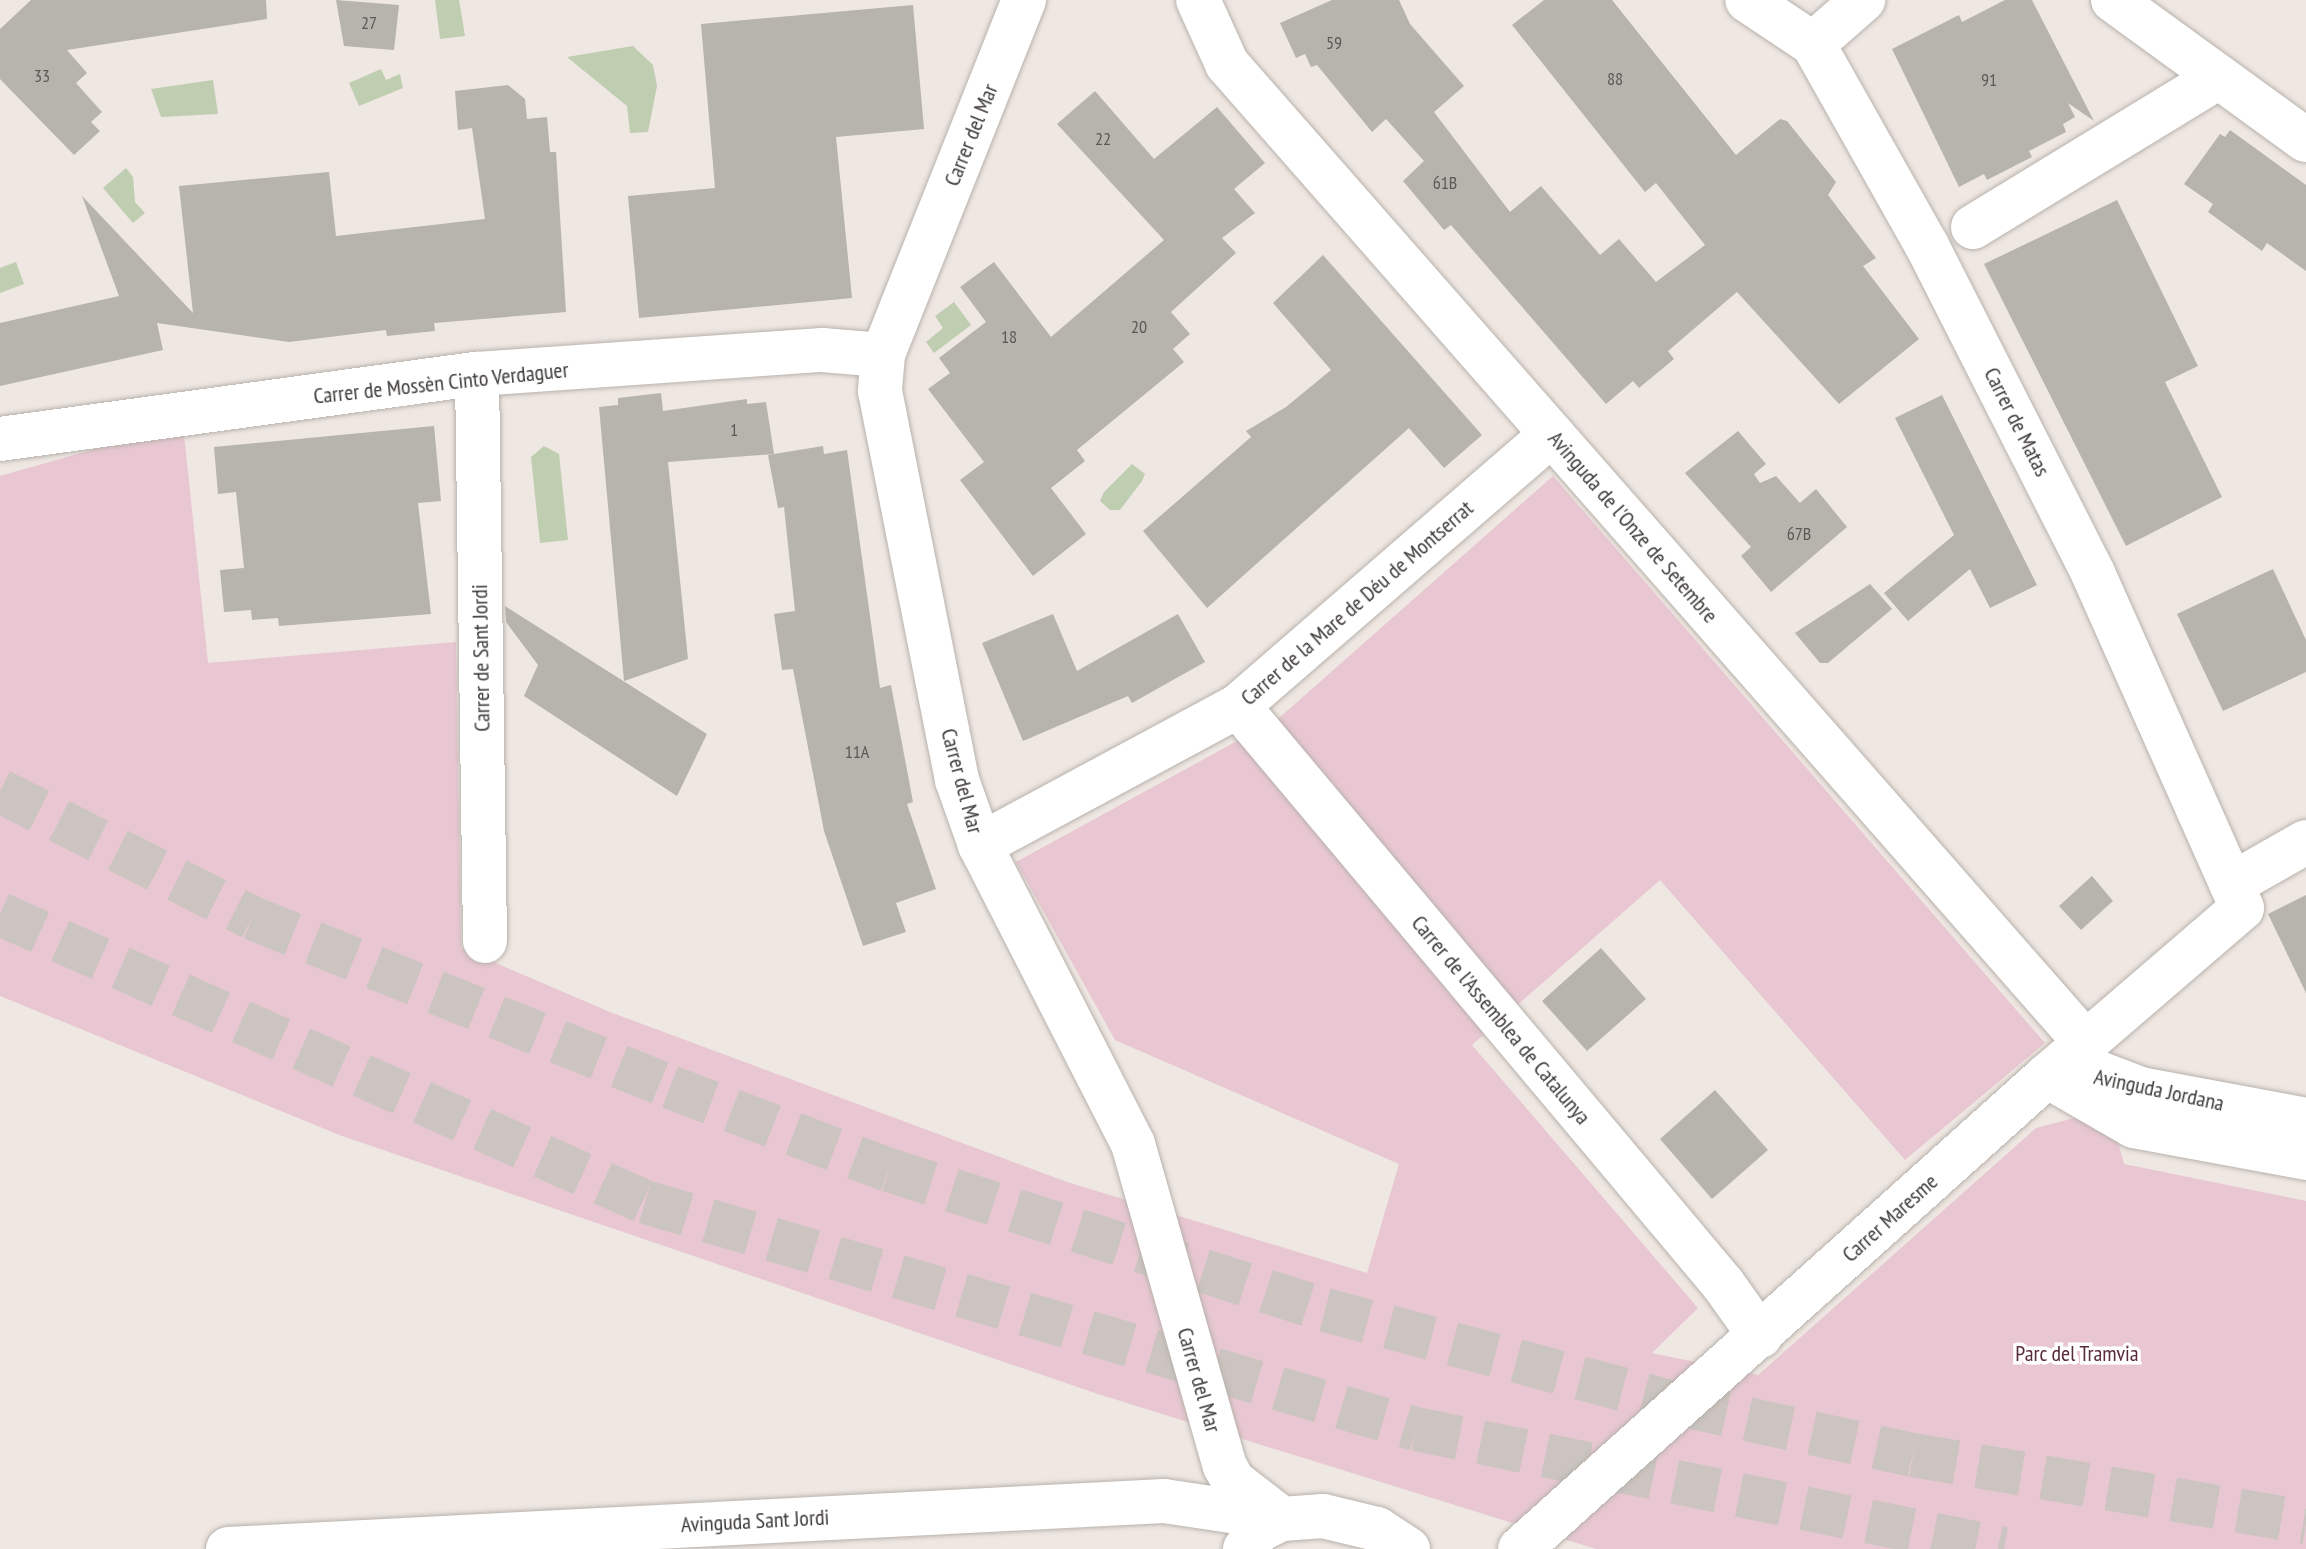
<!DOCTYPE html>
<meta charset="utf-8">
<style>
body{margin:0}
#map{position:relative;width:2306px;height:1549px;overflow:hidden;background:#efe7e2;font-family:"PT Sans Narrow",sans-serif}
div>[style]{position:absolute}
.green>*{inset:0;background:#e8c7d2}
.water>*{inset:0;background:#bfcdb1}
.building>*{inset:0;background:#b6b4ac}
.motorway-tunnel>*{height:44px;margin-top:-22px;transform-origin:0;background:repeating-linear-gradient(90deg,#cbc4c0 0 44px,transparent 0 66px)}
.roads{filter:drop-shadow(0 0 2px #b8b2ac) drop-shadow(0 0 2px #b8b2ac)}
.minor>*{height:44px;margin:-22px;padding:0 22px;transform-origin:22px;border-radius:22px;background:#fff}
span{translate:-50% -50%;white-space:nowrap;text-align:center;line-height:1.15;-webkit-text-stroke:7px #fff;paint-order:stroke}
.number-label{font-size:18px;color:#5b5855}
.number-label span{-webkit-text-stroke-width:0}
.street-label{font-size:22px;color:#3d3a38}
.park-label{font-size:22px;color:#582a3d}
</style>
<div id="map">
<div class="green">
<i style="clip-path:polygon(183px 424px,208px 663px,456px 642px,461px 948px,610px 1012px,1067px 1182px,1367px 1273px,1399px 1164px,1115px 1040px,1016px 862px,1279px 718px,1553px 476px,2045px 1043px,1905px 1160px,1660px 880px,1472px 1045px,1698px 1308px,1652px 1353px,1758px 1375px,2036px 1128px,2074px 1118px,2114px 1127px,2124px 1164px,2306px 1201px,2306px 1549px,1596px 1549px,1098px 1394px,342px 1136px,0 996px,0 476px)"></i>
</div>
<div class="water">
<i style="clip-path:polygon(435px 0,459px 0,465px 36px,440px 39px)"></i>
<i style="clip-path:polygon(633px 46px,653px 65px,657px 86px,648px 132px,630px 133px,627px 106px,567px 57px)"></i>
<i style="clip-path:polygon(381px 69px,386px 80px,400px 74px,403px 88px,359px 106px,349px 83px)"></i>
<i style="clip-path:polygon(213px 80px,218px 114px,161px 117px,151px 89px)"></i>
<i style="clip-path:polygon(126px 168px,133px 177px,135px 202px,145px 213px,133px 223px,103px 188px)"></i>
<i style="clip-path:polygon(16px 262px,24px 284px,0 293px,0 268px)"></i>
<i style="clip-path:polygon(954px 302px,971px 325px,934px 353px,926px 342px,943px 328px,935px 316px)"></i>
<i style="clip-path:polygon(544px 446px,559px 454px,568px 540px,540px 543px,531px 457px)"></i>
<i style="clip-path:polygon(1132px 464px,1145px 474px,1142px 481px,1120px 510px,1110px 510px,1100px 501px,1104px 492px)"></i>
</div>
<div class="building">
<i style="clip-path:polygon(31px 0,266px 0,267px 19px,67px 50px,87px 73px,76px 83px,102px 112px,91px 122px,100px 131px,74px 155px,0 79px,0 29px)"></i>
<i style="clip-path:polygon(336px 0,399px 5px,394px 50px,344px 46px)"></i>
<i style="clip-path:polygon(1332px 0,1399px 0,1410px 24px,1464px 86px,1434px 112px,1510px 212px,1541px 186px,1600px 255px,1619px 239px,1656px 282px,1705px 245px,1656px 183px,1645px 192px,1512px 25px,1544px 0,1612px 0,1736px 155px,1780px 119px,1787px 121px,1836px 182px,1828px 195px,1876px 258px,1863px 266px,1919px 339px,1839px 404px,1737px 292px,1668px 351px,1674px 359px,1639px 388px,1633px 381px,1606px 404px,1451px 225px,1444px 230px,1403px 181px,1424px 161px,1386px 119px,1372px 132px,1317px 65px,1311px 67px,1305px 54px,1296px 58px,1280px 23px)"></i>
<i style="clip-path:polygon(2005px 0,2032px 0,2094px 121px,2068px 103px,2075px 117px,2063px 124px,2066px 132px,2029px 151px,2032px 157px,1987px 180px,1984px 174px,1959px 187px,1892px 49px,1959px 15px,1962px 22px)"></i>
<i style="clip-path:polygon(913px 5px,924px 129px,836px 137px,852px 298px,639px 318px,628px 196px,715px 188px,701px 24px)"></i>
<i style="clip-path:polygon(508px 85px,525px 99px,527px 119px,547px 117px,550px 152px,556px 152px,566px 312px,434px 323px,435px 331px,387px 336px,386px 330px,289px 342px,157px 323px,163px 350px,0 386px,0 323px,119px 296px,82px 196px,193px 313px,179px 186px,329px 172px,336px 236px,485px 219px,472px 128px,458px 130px,455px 91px)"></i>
<i style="clip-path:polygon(1095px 91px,1154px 159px,1217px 107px,1265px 163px,1234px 189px,1255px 213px,1222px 238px,1236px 253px,1171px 312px,1190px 334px,1173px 349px,1184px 362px,1077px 450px,1085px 461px,1051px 488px,1086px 534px,1033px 576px,960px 480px,984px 462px,928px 389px,950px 373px,939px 358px,986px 322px,960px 287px,994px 262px,1051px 337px,1164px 240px,1057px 124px)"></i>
<i style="clip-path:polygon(2230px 130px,2306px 185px,2306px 271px,2267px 243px,2262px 251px,2208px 212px,2213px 204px,2184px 184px,2220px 134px,2225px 137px)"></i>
<i style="clip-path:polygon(2117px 200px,2198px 366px,2165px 382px,2222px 497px,2126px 546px,1984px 264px)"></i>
<i style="clip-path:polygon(1323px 255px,1482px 435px,1444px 468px,1409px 428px,1207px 608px,1143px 531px,1251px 437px,1246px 431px,1286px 407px,1331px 370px,1273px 303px)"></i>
<i style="clip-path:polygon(661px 393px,663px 411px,747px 399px,747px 404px,766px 402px,774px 454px,668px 462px,688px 659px,624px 681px,599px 407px,618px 405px,618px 398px)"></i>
<i style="clip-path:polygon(1942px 395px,2037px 585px,1990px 608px,1970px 569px,1908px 621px,1884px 593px,1954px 535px,1895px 418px)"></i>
<i style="clip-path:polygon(434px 426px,441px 501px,418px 503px,431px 614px,279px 626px,278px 618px,252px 620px,251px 610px,224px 612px,220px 570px,244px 568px,236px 492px,218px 494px,214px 447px)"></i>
<i style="clip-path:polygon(1738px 431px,1766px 464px,1754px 474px,1760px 483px,1776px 476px,1800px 503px,1816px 489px,1847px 527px,1771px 592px,1741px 556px,1751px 547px,1685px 473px)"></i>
<i style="clip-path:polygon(823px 446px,824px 454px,847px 450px,880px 688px,891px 685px,913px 802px,907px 804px,936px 889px,896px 903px,906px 932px,863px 946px,824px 831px,793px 669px,782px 670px,774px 614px,795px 611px,784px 507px,778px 508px,768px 455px)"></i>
<i style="clip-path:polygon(2273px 569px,2306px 640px,2306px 672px,2223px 711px,2177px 614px)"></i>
<i style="clip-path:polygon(1870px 584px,1892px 609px,1828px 663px,1820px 663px,1795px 633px)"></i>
<i style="clip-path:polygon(505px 606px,707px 734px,677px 796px,524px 696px,538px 665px,506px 622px)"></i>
<i style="clip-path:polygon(1053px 614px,1077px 671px,1178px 614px,1205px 662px,1132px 703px,1128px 696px,1023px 741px,982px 643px)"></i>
<i style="clip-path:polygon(2092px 876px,2113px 901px,2081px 930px,2059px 906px)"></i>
<i style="clip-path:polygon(2306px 895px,2306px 993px,2268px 914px)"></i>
<i style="clip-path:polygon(1601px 948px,1646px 999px,1587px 1051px,1542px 1001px)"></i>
<i style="clip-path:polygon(1715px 1090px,1768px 1150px,1712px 1199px,1660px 1139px)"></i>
</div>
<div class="motorway-tunnel">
<i style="left:0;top:791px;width:282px;rotate:26.7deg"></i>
<i style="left:252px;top:918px;width:451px;rotate:22deg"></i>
<i style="left:670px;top:1087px;width:234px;rotate:20.8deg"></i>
<i style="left:889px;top:1170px;width:458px;rotate:17.8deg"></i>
<i style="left:1325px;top:1310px;width:370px;rotate:14.9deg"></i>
<i style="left:1683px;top:1405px;width:235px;rotate:12.3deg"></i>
<i style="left:1913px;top:1455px;width:399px;rotate:9.7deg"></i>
<i style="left:0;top:914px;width:706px;rotate:24.06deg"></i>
<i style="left:645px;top:1202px;width:804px;rotate:16.41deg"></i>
<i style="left:1416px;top:1429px;width:600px;rotate:11.53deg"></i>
</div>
<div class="roads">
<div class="minor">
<i style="left:1024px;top:0;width:382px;rotate:111.7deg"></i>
<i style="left:883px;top:355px;width:36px;rotate:95deg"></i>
<i style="left:880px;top:391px;width:397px;rotate:78.8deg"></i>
<i style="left:957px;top:780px;width:69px;rotate:70.5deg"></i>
<i style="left:980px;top:845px;width:336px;rotate:62.9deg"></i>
<i style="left:1133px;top:1144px;width:335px;rotate:74.1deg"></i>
<i style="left:1225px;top:1466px;width:17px;rotate:62deg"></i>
<i style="left:1233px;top:1481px;width:62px;rotate:37.8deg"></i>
<i style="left:1198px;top:0;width:70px;rotate:65.6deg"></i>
<i style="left:1227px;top:64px;width:1301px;rotate:48.74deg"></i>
<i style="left:2113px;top:0;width:238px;rotate:36deg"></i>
<i style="left:1813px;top:44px;width:67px;rotate:-41.3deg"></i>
<i style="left:1973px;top:227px;width:288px;rotate:-31.4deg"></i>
<i style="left:477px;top:374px;width:567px;rotate:89.19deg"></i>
<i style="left:0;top:439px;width:481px;rotate:-7.8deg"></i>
<i style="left:477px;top:374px;width:346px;rotate:-4deg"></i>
<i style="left:822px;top:350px;width:61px;rotate:4.7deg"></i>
<i style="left:1238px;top:706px;width:755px;rotate:50deg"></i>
<i style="left:1723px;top:1284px;width:64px;rotate:54.6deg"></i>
<i style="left:980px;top:845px;width:293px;rotate:-28.3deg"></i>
<i style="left:1238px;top:706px;width:415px;rotate:-40.9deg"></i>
<i style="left:2232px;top:884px;width:85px;rotate:-29.6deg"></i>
<i style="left:2054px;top:1075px;width:45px;rotate:-2.5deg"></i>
<i style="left:2099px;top:1073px;width:45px;rotate:20.9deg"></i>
<i style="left:2141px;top:1089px;width:168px;rotate:10.6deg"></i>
<i style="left:2047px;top:1076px;width:100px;rotate:29.9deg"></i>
<i style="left:2134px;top:1126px;width:175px;rotate:10.5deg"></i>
<i style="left:228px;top:1549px;width:937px;rotate:-2.94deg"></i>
<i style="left:1164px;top:1501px;width:108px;rotate:8.5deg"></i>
<i style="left:1245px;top:1549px;width:24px;rotate:-54deg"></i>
<i style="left:1259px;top:1530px;width:25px;rotate:-26deg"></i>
<i style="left:1282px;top:1519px;width:41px;rotate:-4.2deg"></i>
<i style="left:1323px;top:1516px;width:56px;rotate:13.5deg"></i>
<i style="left:1377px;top:1529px;width:37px;rotate:33deg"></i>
<i style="left:1520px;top:1549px;width:708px;rotate:-41.91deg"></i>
<i style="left:2047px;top:1076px;width:257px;rotate:-40.7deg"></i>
<i style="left:2242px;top:908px;width:367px;rotate:-114deg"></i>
<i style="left:2093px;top:573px;width:367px;rotate:-116.9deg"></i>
<i style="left:1927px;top:246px;width:232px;rotate:-119.4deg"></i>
<i style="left:1813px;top:44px;width:79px;rotate:-146.3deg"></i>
</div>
</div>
<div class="number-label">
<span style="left:369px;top:23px">27</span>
<span style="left:1334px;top:43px">59</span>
<span style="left:42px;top:76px">33</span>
<span style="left:1615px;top:79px">88</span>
<span style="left:1989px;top:80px">91</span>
<span style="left:1103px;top:139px">22</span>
<span style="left:1445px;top:183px">61B</span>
<span style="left:1139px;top:327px">20</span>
<span style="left:1009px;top:337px">18</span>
<span style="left:734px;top:430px">1</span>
<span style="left:1799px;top:534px">67B</span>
<span style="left:857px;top:752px">11A</span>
</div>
<div class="street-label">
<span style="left:971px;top:135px;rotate:-68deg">Carrer del Mar</span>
<span style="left:441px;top:383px;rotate:-6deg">Carrer de Mossèn Cinto Verdaguer</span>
<span style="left:2017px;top:422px;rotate:63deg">Carrer de Matas</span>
<span style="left:1633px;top:527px;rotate:49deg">Avinguda de l'Onze de Setembre</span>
<span style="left:1357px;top:603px;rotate:-41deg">Carrer de la Mare de Déu de Montserrat</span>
<span style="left:481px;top:658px;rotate:-91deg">Carrer de Sant Jordi</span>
<span style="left:962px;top:781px;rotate:75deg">Carrer del Mar</span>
<span style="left:1501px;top:1020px;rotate:50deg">Carrer de l'Assemblea de Catalunya</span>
<span style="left:2159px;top:1090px;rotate:12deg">Avinguda Jordana</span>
<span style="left:1890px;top:1218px;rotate:-42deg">Carrer Maresme</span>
<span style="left:1199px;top:1380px;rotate:74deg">Carrer del Mar</span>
<span style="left:755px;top:1521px;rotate:-3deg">Avinguda Sant Jordi</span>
</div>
<div class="park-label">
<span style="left:2077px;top:1354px">Parc del Tramvia</span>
</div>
</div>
